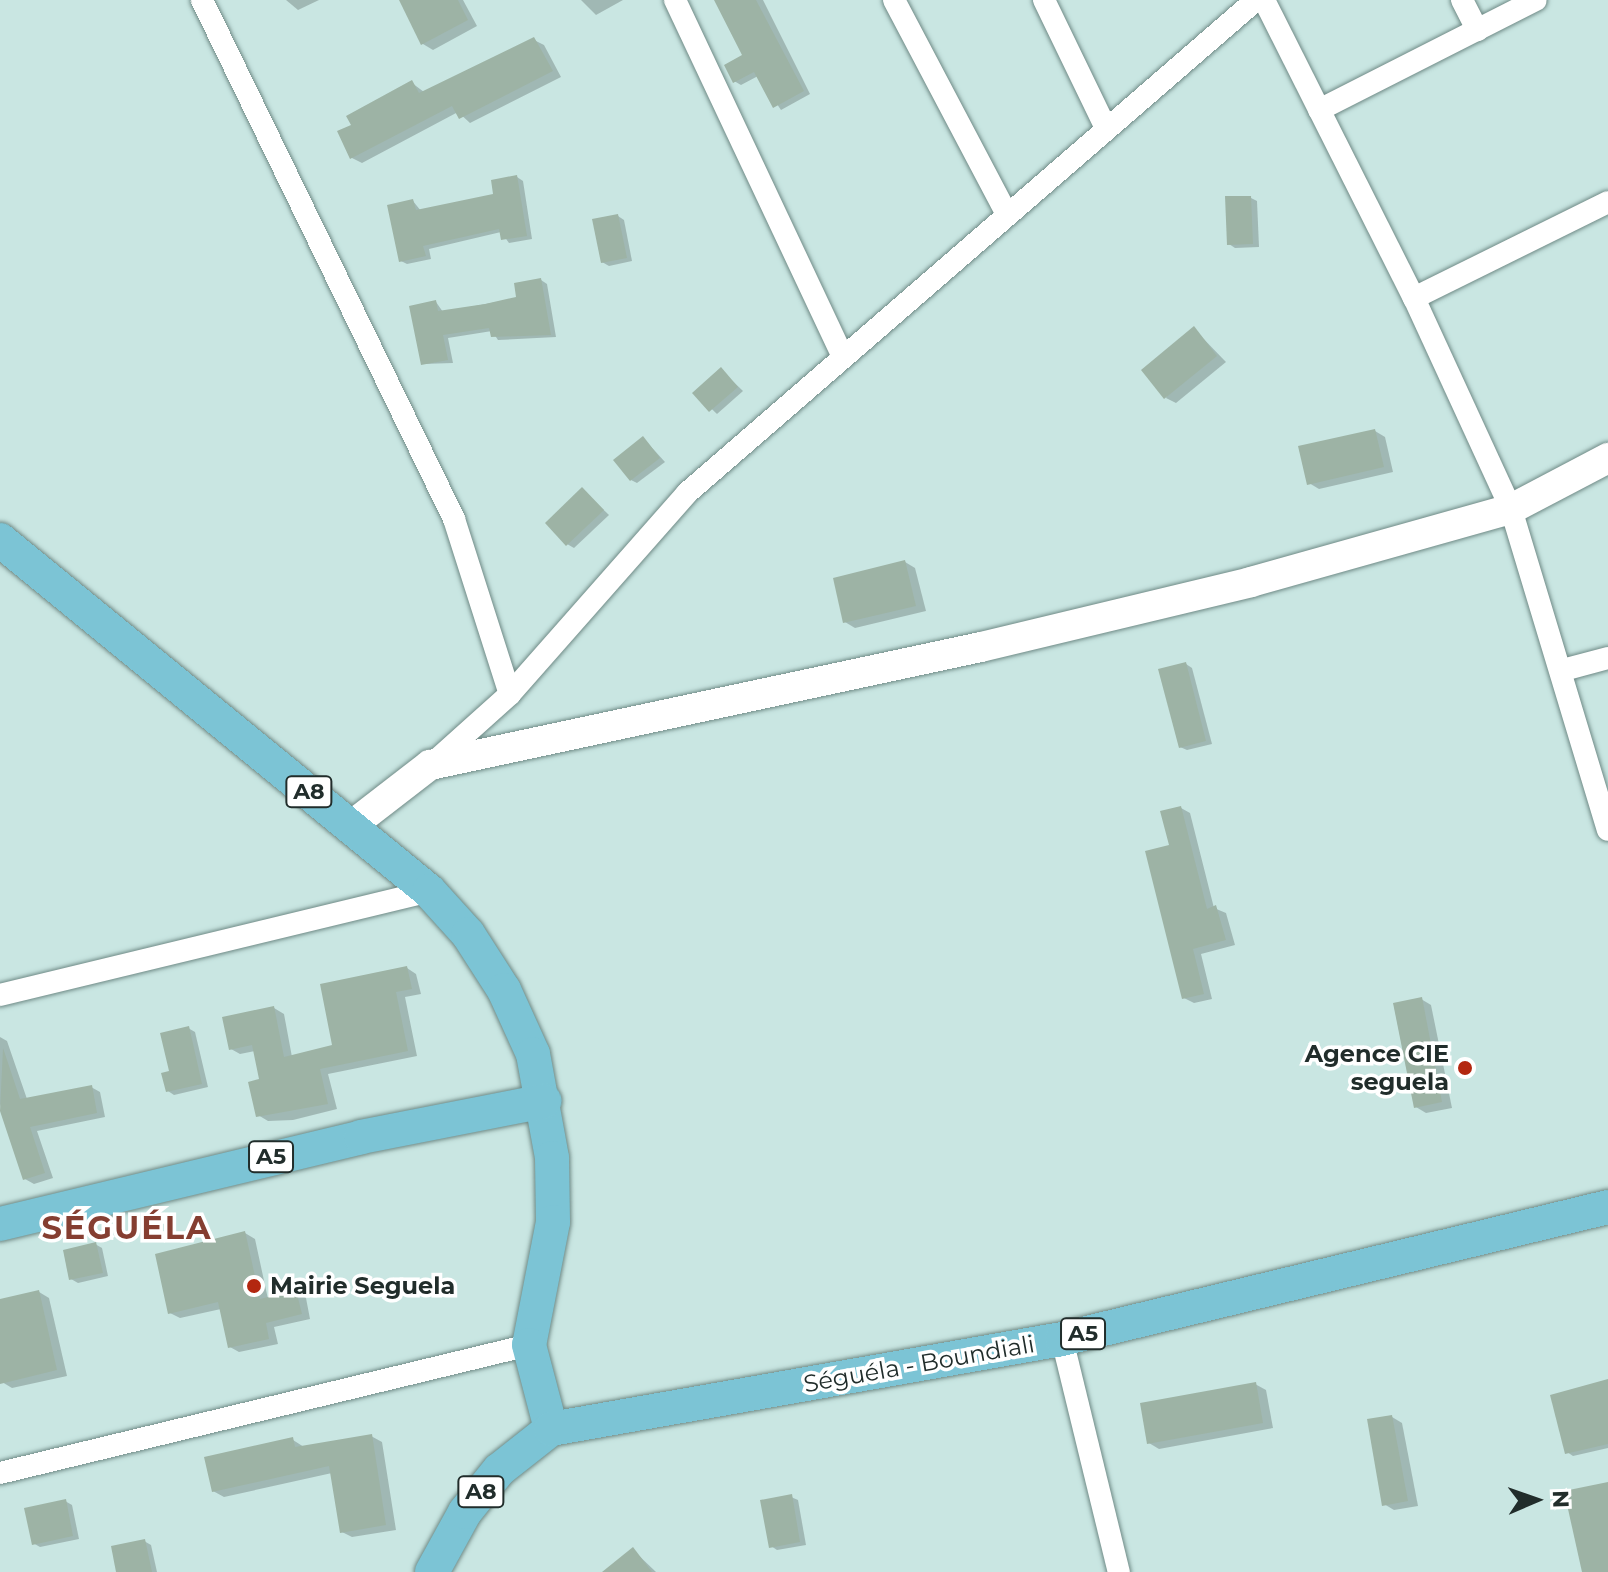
<!DOCTYPE html>
<meta charset="utf-8">
<style>
body{margin:0}
#map{position:relative;width:1608px;height:1572px;overflow:hidden;background:#c9e6e2;font-family:Montserrat,sans-serif}
div>[style]{position:absolute}
.shadow>*{inset:0;background:#0003}
.building>*{inset:0;background:#9db3a5}
.roads{filter:drop-shadow(0 0 2px #6f8a86) drop-shadow(0 0 2px #6f8a86)}
.street>*{height:22px;margin:-11px;padding:0 11px;transform-origin:11px;border-radius:11px;background:#fff}
.secondary>*{height:30px;margin:-15px;padding:0 15px;transform-origin:15px;border-radius:15px;background:#fff}
.primary>*{height:34px;margin:-17px;padding:0 17px;transform-origin:17px;border-radius:17px;background:#7cc4d5}
.dots>*{width:22px;height:22px;translate:-50% -50%;box-sizing:border-box;border:4px solid #fff;border-radius:50%}
span{translate:-50% -50%;white-space:nowrap;text-align:center;line-height:1.15;-webkit-text-stroke:7px #fff;paint-order:stroke}
.shield-label span{padding:2px 6px;background:#fff;border:2px solid;border-radius:6px;-webkit-text-stroke-width:0}
.shield-label{font-size:22px;color:#212d2b;font-weight:700}
.poi-label{font-size:24px;color:#212d2b;font-weight:700}
.right{translate:-100% -50%;text-align:right}
.left{translate:0 -50%;text-align:left}
.street-label{font-size:24px;color:#212d2b}
.district-label{font-size:32px;color:#853e31;font-weight:700;letter-spacing:2px}
.north{position:absolute;left:1496px;top:1460px;width:80px;height:80px;-webkit-text-stroke:6px #fff;paint-order:stroke;rotate:88deg;font-size:22px;font-weight:700;line-height:32px;text-align:center;color:#212d2b}
.north::after{content:'';display:block;margin:auto;width:28px;height:36px;background:#212d2b;clip-path:polygon(50% 0,100% 100%,50% 72%,0 100%)}
</style>
<div id="map">
<div class="shadow">
<i style="clip-path:polygon(286px 0,319px 0,298px 10px)"></i>
<i style="clip-path:polygon(401px 0,463px 0,477px 26px,433px 50px,423px 44px)"></i>
<i style="clip-path:polygon(581px 0,623px 0,596px 15px)"></i>
<i style="clip-path:polygon(716px 0,763px 0,810px 94px,781px 110px,758px 76px,741px 85px,734px 81px,745px 56px)"></i>
<i style="clip-path:polygon(534px 40px,544px 45px,561px 77px,470px 123px,458px 112px,362px 163px,352px 158px,353px 125px,412px 83px,424px 92px)"></i>
<i style="clip-path:polygon(517px 177px,523px 181px,532px 239px,509px 243px,501px 232px,429px 249px,431px 259px,407px 264px,401px 261px,413px 201px,421px 211px,495px 196px)"></i>
<i style="clip-path:polygon(1251px 198px,1257px 201px,1259px 247px,1235px 248px,1229px 244px)"></i>
<i style="clip-path:polygon(618px 216px,624px 220px,632px 261px,609px 266px,602px 262px)"></i>
<i style="clip-path:polygon(541px 280px,547px 284px,556px 337px,498px 340px,492px 331px,448px 338px,453px 363px,422px 364px,436px 302px,443px 312px,518px 298px)"></i>
<i style="clip-path:polygon(1194px 329px,1226px 362px,1176px 403px,1166px 398px)"></i>
<i style="clip-path:polygon(721px 370px,743px 391px,717px 414px,695px 393px)"></i>
<i style="clip-path:polygon(1375px 431px,1385px 437px,1393px 472px,1319px 489px,1309px 483px)"></i>
<i style="clip-path:polygon(644px 439px,665px 462px,637px 483px,631px 480px)"></i>
<i style="clip-path:polygon(583px 490px,609px 515px,574px 548px,567px 544px)"></i>
<i style="clip-path:polygon(905px 562px,915px 568px,926px 611px,855px 628px,845px 622px)"></i>
<i style="clip-path:polygon(1186px 664px,1192px 668px,1212px 744px,1187px 750px,1180px 747px)"></i>
<i style="clip-path:polygon(1181px 808px,1190px 813px,1214px 908px,1226px 913px,1235px 945px,1201px 954px,1212px 999px,1194px 1003px,1184px 998px,1171px 847px)"></i>
<i style="clip-path:polygon(407px 968px,416px 974px,421px 994px,405px 997px,417px 1056px,328px 1074px,337px 1109px,293px 1120px,268px 1121px,258px 1115px,262px 1081px,255px 1051px,240px 1054px,231px 1049px,274px 1008px,284px 1014px,292px 1057px,335px 1047px)"></i>
<i style="clip-path:polygon(1421px 999px,1431px 1005px,1452px 1108px,1426px 1113px,1416px 1107px)"></i>
<i style="clip-path:polygon(188px 1028px,195px 1032px,208px 1087px,174px 1095px,168px 1091px)"></i>
<i style="clip-path:polygon(0 1037px,7px 1041px,27px 1099px,91px 1087px,100px 1092px,105px 1117px,37px 1131px,53px 1178px,34px 1184px,25px 1179px,0 1104px)"></i>
<i style="clip-path:polygon(245px 1233px,255px 1239px,268px 1299px,296px 1292px,306px 1298px,310px 1319px,274px 1327px,278px 1344px,239px 1352px,230px 1347px,221px 1309px,180px 1318px,170px 1313px)"></i>
<i style="clip-path:polygon(95px 1244px,102px 1248px,108px 1276px,78px 1283px,71px 1279px)"></i>
<i style="clip-path:polygon(39px 1292px,49px 1298px,67px 1376px,12px 1388px,2px 1382px,0 1373px,0 1301px)"></i>
<i style="clip-path:polygon(1608px 1383px,1608px 1448px,1573px 1456px,1567px 1452px)"></i>
<i style="clip-path:polygon(1255px 1384px,1266px 1390px,1273px 1428px,1159px 1449px,1149px 1443px)"></i>
<i style="clip-path:polygon(1392px 1417px,1402px 1423px,1418px 1506px,1394px 1510px,1384px 1504px)"></i>
<i style="clip-path:polygon(371px 1436px,382px 1442px,396px 1530px,352px 1537px,342px 1532px,332px 1473px,224px 1497px,213px 1491px,293px 1440px,304px 1447px)"></i>
<i style="clip-path:polygon(791px 1497px,798px 1500px,806px 1545px,777px 1550px,771px 1546px)"></i>
<i style="clip-path:polygon(65px 1501px,72px 1505px,79px 1539px,40px 1547px,33px 1543px)"></i>
<i style="clip-path:polygon(144px 1541px,151px 1545px,157px 1572px,118px 1572px)"></i>
<i style="clip-path:polygon(633px 1550px,656px 1572px,605px 1572px)"></i>
</div>
<div class="building">
<i style="clip-path:polygon(399px 0,458px 0,468px 20px,421px 45px)"></i>
<i style="clip-path:polygon(714px 0,756px 0,804px 91px,773px 108px,754px 72px,733px 83px,724px 65px,742px 55px)"></i>
<i style="clip-path:polygon(534px 37px,553px 71px,459px 119px,452px 106px,350px 159px,337px 131px,351px 125px,346px 116px,412px 80px,419px 93px)"></i>
<i style="clip-path:polygon(517px 175px,527px 236px,501px 240px,499px 229px,423px 246px,426px 256px,399px 262px,387px 205px,413px 199px,416px 210px,493px 194px,491px 180px)"></i>
<i style="clip-path:polygon(1225px 196px,1251px 196px,1253px 244px,1227px 245px)"></i>
<i style="clip-path:polygon(618px 214px,627px 258px,601px 263px,592px 219px)"></i>
<i style="clip-path:polygon(541px 278px,551px 335px,491px 337px,489px 328px,443px 335px,448px 360px,421px 365px,409px 306px,436px 300px,438px 311px,485px 304px,516px 297px,514px 283px)"></i>
<i style="clip-path:polygon(1194px 326px,1217px 356px,1164px 399px,1141px 370px)"></i>
<i style="clip-path:polygon(721px 367px,738px 387px,709px 412px,692px 393px)"></i>
<i style="clip-path:polygon(1375px 429px,1384px 467px,1307px 485px,1298px 446px)"></i>
<i style="clip-path:polygon(643px 436px,660px 458px,630px 481px,613px 460px)"></i>
<i style="clip-path:polygon(582px 487px,604px 510px,566px 546px,545px 523px)"></i>
<i style="clip-path:polygon(905px 560px,916px 606px,843px 623px,833px 578px)"></i>
<i style="clip-path:polygon(1186px 662px,1206px 741px,1179px 748px,1158px 669px)"></i>
<i style="clip-path:polygon(1181px 806px,1207px 909px,1216px 905px,1226px 940px,1193px 949px,1204px 994px,1182px 999px,1145px 851px,1169px 845px,1160px 811px)"></i>
<i style="clip-path:polygon(407px 966px,412px 989px,396px 992px,408px 1051px,320px 1069px,328px 1104px,256px 1117px,248px 1082px,259px 1079px,252px 1045px,229px 1050px,222px 1017px,274px 1006px,284px 1057px,332px 1045px,320px 984px)"></i>
<i style="clip-path:polygon(1422px 997px,1442px 1102px,1414px 1108px,1393px 1003px)"></i>
<i style="clip-path:polygon(189px 1026px,202px 1084px,166px 1092px,161px 1073px,169px 1071px,160px 1033px)"></i>
<i style="clip-path:polygon(3px 1048px,20px 1099px,92px 1085px,97px 1113px,30px 1127px,45px 1173px,23px 1180px,0 1111px)"></i>
<i style="clip-path:polygon(245px 1231px,260px 1299px,296px 1290px,302px 1314px,266px 1323px,269px 1339px,228px 1348px,218px 1302px,168px 1314px,155px 1254px)"></i>
<i style="clip-path:polygon(96px 1242px,103px 1273px,69px 1280px,63px 1250px)"></i>
<i style="clip-path:polygon(39px 1290px,57px 1370px,0 1384px,0 1299px)"></i>
<i style="clip-path:polygon(1608px 1379px,1608px 1444px,1565px 1454px,1550px 1395px)"></i>
<i style="clip-path:polygon(1256px 1382px,1263px 1423px,1147px 1444px,1140px 1403px)"></i>
<i style="clip-path:polygon(1392px 1415px,1408px 1501px,1382px 1506px,1367px 1419px)"></i>
<i style="clip-path:polygon(372px 1434px,386px 1525px,340px 1533px,329px 1466px,212px 1492px,204px 1457px,293px 1437px,295px 1447px)"></i>
<i style="clip-path:polygon(1608px 1482px,1608px 1572px,1582px 1572px,1564px 1491px)"></i>
<i style="clip-path:polygon(792px 1494px,800px 1542px,769px 1548px,760px 1500px)"></i>
<i style="clip-path:polygon(66px 1499px,73px 1536px,32px 1545px,24px 1508px)"></i>
<i style="clip-path:polygon(145px 1539px,152px 1572px,116px 1572px,111px 1546px)"></i>
<i style="clip-path:polygon(633px 1547px,652px 1572px,602px 1572px)"></i>
</div>
<div class="roads">
<div class="street">
<i style="left:202px;top:0;width:577px;rotate:64.1deg"></i>
<i style="left:454px;top:519px;width:184px;rotate:72.3deg"></i>
<i style="left:675px;top:0;width:392px;rotate:64.8deg"></i>
<i style="left:894px;top:0;width:240px;rotate:62.2deg"></i>
<i style="left:1044px;top:0;width:140px;rotate:64.2deg"></i>
<i style="left:1264px;top:0;width:334px;rotate:63.3deg"></i>
<i style="left:1414px;top:298px;width:232px;rotate:65.3deg"></i>
<i style="left:1511px;top:509px;width:335px;rotate:73.2deg"></i>
<i style="left:1462px;top:0;width:34px;rotate:63deg"></i>
<i style="left:1319px;top:110px;width:243px;rotate:-26.9deg"></i>
<i style="left:1414px;top:298px;width:216px;rotate:-26.3deg"></i>
<i style="left:1563px;top:670px;width:47px;rotate:-14.9deg"></i>
<i style="left:431px;top:765px;width:106px;rotate:-41.9deg"></i>
<i style="left:510px;top:694px;width:268px;rotate:-48.6deg"></i>
<i style="left:687px;top:493px;width:753px;rotate:-40.91deg"></i>
<i style="left:0;top:995px;width:441px;rotate:-13.6deg"></i>
<i style="left:1062px;top:1339px;width:240px;rotate:76.3deg"></i>
<i style="left:0;top:1473px;width:544px;rotate:-13.6deg"></i>
</div>
<div class="secondary">
<i style="left:351px;top:826px;width:100px;rotate:-37.7deg"></i>
<i style="left:430px;top:765px;width:563px;rotate:-12.09deg"></i>
<i style="left:981px;top:647px;width:278px;rotate:-13.5deg"></i>
<i style="left:1251px;top:582px;width:270px;rotate:-15.7deg"></i>
<i style="left:1511px;top:509px;width:110px;rotate:-27.7deg"></i>
</div>
<div class="primary">
<i style="left:0;top:540px;width:554px;rotate:39.29deg"></i>
<i style="left:429px;top:891px;width:58px;rotate:47.8deg"></i>
<i style="left:468px;top:934px;width:67px;rotate:57.3deg"></i>
<i style="left:504px;top:990px;width:70px;rotate:65.6deg"></i>
<i style="left:533px;top:1054px;width:106px;rotate:79.6deg"></i>
<i style="left:552px;top:1158px;width:64px;rotate:89.1deg"></i>
<i style="left:553px;top:1222px;width:125px;rotate:101deg"></i>
<i style="left:529px;top:1345px;width:87px;rotate:75.3deg"></i>
<i style="left:0;top:1224px;width:371px;rotate:-13.5deg"></i>
<i style="left:361px;top:1137px;width:187px;rotate:-11.1deg"></i>
<i style="left:432px;top:1572px;width:68px;rotate:-61.2deg"></i>
<i style="left:465px;top:1512px;width:54px;rotate:-51deg"></i>
<i style="left:499px;top:1470px;width:66px;rotate:-38.3deg"></i>
<i style="left:551px;top:1429px;width:519px;rotate:-9.99deg"></i>
<i style="left:1062px;top:1339px;width:562px;rotate:-13.59deg"></i>
</div>
</div>
<div class="dots">
<i style="left:1465px;top:1068px;background:#b32710"></i>
<i style="left:254px;top:1286px;background:#b32710"></i>
</div>
<div class="shield-label">
<span style="left:309px;top:792px">A8</span>
<span style="left:271px;top:1157px">A5</span>
<span style="left:1083px;top:1334px">A5</span>
<span style="left:481px;top:1492px">A8</span>
</div>
<div class="poi-label">
<span class="right" style="left:1449px;top:1068px">Agence CIE<br>seguela</span>
<span class="left" style="left:270px;top:1286px">Mairie Seguela</span>
</div>
<div class="street-label">
<span style="left:919px;top:1364px;rotate:-10deg">Séguéla - Boundiali</span>
</div>
<div class="district-label">
<span style="left:127px;top:1228px">SÉGUÉLA</span>
</div>
<div class="north">N</div>
</div>
